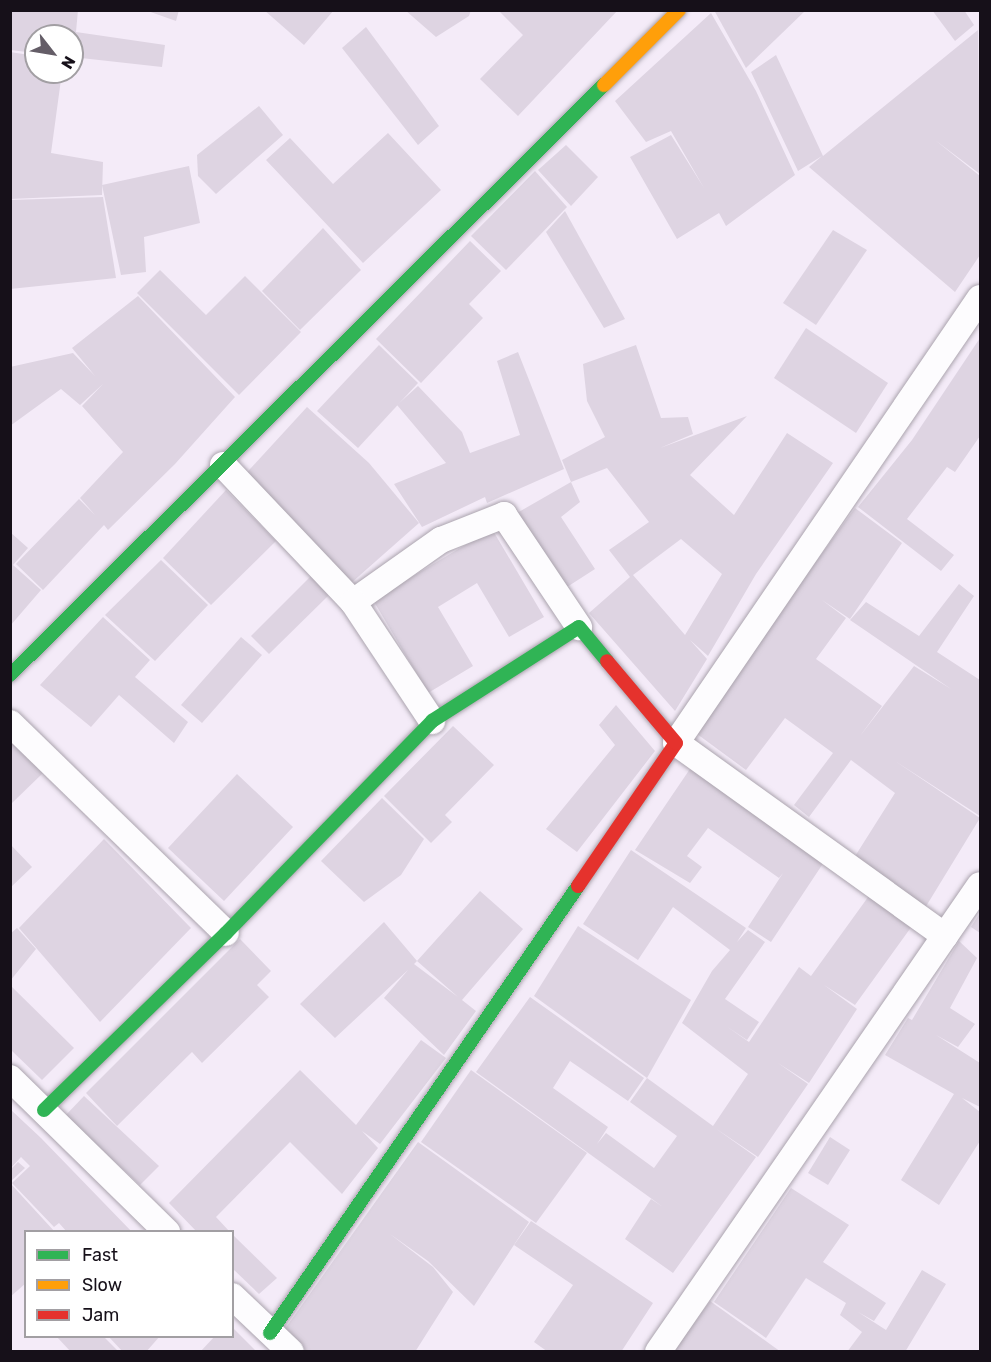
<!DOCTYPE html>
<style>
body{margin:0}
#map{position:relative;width:991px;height:1362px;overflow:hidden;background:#f4ebf8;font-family:Rubik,sans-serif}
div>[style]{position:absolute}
.building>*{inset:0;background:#ded4e2}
.roads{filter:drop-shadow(0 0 2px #aba4ae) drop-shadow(0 0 2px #aba4ae)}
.street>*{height:26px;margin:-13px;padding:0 13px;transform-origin:13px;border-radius:13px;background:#fdfcfe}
.fast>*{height:14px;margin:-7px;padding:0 7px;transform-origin:7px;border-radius:7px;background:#30b455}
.slow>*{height:14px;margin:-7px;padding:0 7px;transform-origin:7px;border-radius:7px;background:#ff9f0a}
.jam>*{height:14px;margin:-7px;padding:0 7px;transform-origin:7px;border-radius:7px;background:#e5322d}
span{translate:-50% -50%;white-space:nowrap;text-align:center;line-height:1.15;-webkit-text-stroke:5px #fff;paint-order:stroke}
.frame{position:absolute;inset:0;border:12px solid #161019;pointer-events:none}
.legend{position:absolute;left:24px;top:1230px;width:210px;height:108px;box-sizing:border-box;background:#fff;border:2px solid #a29fa3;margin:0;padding:8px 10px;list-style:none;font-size:18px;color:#161019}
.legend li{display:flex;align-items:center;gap:12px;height:30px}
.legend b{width:30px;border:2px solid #a29fa3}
.north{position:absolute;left:24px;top:24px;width:60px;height:60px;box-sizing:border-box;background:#fff;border:2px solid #a29fa3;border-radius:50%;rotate:121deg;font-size:16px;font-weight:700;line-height:24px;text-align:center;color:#161019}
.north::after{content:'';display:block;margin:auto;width:21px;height:27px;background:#645d67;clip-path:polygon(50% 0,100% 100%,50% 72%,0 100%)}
</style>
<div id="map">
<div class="building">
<i style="clip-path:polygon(10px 10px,78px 10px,76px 32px,165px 45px,162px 67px,72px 57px,72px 36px,36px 36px,36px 53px,10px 50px)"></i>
<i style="clip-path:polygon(145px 10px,179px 10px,176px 21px)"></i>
<i style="clip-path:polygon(264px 10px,334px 10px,304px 45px)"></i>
<i style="clip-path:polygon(405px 10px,471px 10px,469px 16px,436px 37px)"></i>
<i style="clip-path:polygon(498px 10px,618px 10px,518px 116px,480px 79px,523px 35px)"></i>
<i style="clip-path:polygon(714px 10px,806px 10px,746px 68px)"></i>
<i style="clip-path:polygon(932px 10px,964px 10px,974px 25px,955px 41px)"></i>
<i style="clip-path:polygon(711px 13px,756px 91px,795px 175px,726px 226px,719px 213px,677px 239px,630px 157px,671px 135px,704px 188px,671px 131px,646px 142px,615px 101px)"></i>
<i style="clip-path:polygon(366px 27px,439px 126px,418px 145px,342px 48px)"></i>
<i style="clip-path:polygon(978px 30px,980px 174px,935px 140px,980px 176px,980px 255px,955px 292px,809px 167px,822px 156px,798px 171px,751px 72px,776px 55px,823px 156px)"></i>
<i style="clip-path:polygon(10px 52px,36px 56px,36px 72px,62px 72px,51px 153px,103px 162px,102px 195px,10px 199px)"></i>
<i style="clip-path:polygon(259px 106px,283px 135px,216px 194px,198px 176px,197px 155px)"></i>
<i style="clip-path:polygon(388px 133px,441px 190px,363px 263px,266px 160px,290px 138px,333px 184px)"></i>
<i style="clip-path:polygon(566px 145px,598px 177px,571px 206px,538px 170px)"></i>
<i style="clip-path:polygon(189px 166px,200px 223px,144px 237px,146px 272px,121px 275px,102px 185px)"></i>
<i style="clip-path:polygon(535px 171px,567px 207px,506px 270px,471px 236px)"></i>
<i style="clip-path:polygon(103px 197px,116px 278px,10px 289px,10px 200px)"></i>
<i style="clip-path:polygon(565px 211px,625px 319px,604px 328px,546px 232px)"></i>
<i style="clip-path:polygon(323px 228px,361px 270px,300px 330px,262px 291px)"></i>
<i style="clip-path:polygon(833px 230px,867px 250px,816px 325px,783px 303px)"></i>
<i style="clip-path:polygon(470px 241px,501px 271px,469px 304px,483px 318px,421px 383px,376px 339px)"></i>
<i style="clip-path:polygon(160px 270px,206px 315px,245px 276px,301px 332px,239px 395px,137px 293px)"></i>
<i style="clip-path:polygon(138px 296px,235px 397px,175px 464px,108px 530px,104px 525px,43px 590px,16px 564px,79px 499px,95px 515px,80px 498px,123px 452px,82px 406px,103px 384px,80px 405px,61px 389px,10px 426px,10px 367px,73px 353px,95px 376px,72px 348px)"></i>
<i style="clip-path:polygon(806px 328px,888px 383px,856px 433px,774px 378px)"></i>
<i style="clip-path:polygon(980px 338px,980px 436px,955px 472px,947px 467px,907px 519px,954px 555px,941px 571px,858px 507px,912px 440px)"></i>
<i style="clip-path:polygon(379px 345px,418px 383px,358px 448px,317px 411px)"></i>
<i style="clip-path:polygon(evenodd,636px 345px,661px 418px,688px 417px,693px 434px,660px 448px,747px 416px,690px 475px,734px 515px,787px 433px,833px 463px,756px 574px,708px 656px,690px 640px,707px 659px,675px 711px,589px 613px,630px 577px,609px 550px,649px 522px,607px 468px,571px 482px,562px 460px,605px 437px,587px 401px,583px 364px,636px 345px,681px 539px,722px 574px,685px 635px,633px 575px,681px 539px)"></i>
<i style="clip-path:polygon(518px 352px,564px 469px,487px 503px,485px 497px,422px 527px,394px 484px,446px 463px,397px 405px,418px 386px,462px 432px,470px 453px,520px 435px,497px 361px)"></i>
<i style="clip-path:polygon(307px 407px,369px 463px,419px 523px,350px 584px,240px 480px)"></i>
<i style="clip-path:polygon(571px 482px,580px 502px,561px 517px,595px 569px,567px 587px,517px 513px)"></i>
<i style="clip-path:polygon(226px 490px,276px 541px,211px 605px,163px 558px)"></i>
<i style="clip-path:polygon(855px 508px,902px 543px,850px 619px,822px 600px,846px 618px,816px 659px,882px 706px,860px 736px,914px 666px,951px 689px,850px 620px,866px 602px,919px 636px,959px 584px,974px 596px,937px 652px,980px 680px,980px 816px,895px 761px,980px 818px,925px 908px,852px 861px,895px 793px,851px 760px,809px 817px,794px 805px,833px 753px,785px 718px,746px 770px,693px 731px)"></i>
<i style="clip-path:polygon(492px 529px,544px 617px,509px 637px,477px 583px,438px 607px,473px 666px,428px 693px,373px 600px)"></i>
<i style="clip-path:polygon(10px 532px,28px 548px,13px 565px,41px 590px,10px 626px)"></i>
<i style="clip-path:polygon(161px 560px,208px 605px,155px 661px,105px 615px)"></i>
<i style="clip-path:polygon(311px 576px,329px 595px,269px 654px,251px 636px)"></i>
<i style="clip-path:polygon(103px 617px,150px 660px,135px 677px,188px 722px,174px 743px,119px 695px,91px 727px,40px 685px)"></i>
<i style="clip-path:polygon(241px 637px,262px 655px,202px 723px,181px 705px)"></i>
<i style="clip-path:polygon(616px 705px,655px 751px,577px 852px,546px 829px,615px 745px,599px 725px)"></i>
<i style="clip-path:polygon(453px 726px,494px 765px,445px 815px,452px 822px,431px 843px,384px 796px)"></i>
<i style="clip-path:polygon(10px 738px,44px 772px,10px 805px)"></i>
<i style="clip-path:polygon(694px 763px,824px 862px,771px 942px,748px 927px,783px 873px,779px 878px,708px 828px,687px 856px,702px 867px,690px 883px,635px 850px)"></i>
<i style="clip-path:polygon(237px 774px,293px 827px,224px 901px,168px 848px)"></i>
<i style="clip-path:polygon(382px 798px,424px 839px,401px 875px,364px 902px,321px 861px)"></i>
<i style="clip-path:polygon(104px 839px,191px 928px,100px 1022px,19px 928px)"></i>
<i style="clip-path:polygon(10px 844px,32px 867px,10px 888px)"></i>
<i style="clip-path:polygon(631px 850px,746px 928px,737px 942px,748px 930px,765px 942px,725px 999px,759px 1022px,747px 1040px,726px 1026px,749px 1042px,799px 967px,811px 976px,871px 893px,912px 926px,855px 1005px,824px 985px,857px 1009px,809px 1083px,778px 1063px,808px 1084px,758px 1157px,715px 1128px,756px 1157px,673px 1273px,625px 1239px,651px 1199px,663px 1207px,476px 1072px,530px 997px,644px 1078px,628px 1101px,570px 1061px,553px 1088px,608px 1127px,597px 1144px,606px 1133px,654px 1168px,677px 1136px,630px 1102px,647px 1078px,713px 1126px,748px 1074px,682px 1023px,712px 971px,730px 950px,673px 907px,638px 960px,583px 924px)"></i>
<i style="clip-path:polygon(480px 891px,523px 929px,462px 1000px,476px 1011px,444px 1055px,384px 998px,408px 970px,335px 1038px,300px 1004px,384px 922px,417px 961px,414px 964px,458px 997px,417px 961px)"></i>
<i style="clip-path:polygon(980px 913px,980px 933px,971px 927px)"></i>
<i style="clip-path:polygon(578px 926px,691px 1000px,647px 1078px,534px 996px)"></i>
<i style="clip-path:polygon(17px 928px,36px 949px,10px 981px,10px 934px)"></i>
<i style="clip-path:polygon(240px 939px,271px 971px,257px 985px,269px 997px,202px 1063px,192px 1052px,117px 1126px,86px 1093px)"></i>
<i style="clip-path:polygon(959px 941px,977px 958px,950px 1008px,975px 1024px,958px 1047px,936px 1035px,980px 1063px,980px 1107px,962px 1098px,980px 1112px,980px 1141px,939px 1205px,901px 1180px,954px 1094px,885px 1055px,908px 1018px,912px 1020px)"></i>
<i style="clip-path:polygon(10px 985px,74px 1048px,42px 1080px,10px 1049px)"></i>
<i style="clip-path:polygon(421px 1040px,446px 1058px,380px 1144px,362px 1131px,378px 1148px,342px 1194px,290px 1142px,216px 1217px,230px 1232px,197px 1232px,169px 1203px,300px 1070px,356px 1125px)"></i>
<i style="clip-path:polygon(471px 1070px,587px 1153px,536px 1223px,421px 1142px)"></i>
<i style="clip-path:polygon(84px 1096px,159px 1166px,140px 1185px,65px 1116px)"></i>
<i style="clip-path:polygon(10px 1109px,41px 1138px,132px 1232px,67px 1232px,59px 1223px,54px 1227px,12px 1183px,30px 1166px,21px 1157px,10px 1169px)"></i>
<i style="clip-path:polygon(830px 1137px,850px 1150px,828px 1185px,808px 1173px)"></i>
<i style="clip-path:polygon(418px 1142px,529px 1222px,474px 1306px,428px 1261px,390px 1234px,433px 1267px,453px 1292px,415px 1352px,308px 1352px,282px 1333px)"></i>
<i style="clip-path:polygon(18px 1162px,25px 1168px,10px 1182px,10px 1170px)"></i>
<i style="clip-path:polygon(10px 1183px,55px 1232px,26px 1232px,26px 1283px,10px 1297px)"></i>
<i style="clip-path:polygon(791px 1188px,849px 1225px,823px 1262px,886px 1303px,874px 1321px,858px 1312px,886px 1330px,922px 1270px,946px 1284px,905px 1352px,847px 1352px,862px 1332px,840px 1315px,846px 1303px,806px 1278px,766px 1338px,714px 1302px)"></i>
<i style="clip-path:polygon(531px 1221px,653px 1303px,621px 1352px,548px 1352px,534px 1342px,573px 1285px,514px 1245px)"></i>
<i style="clip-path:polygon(232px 1234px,277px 1278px,259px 1294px,232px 1268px)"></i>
<i style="clip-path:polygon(710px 1301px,781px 1352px,673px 1352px)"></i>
<i style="clip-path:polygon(232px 1327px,257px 1352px,200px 1352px,215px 1336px,232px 1336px)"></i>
<i style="clip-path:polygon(56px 1336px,103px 1336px,119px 1352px,71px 1352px)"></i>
<i style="clip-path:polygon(108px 1336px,160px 1336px,146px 1352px,123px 1352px)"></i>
</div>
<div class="roads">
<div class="street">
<i style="left:223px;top:465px;width:189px;rotate:46.5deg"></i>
<i style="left:353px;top:602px;width:108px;rotate:-35.2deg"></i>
<i style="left:441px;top:540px;width:68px;rotate:-21.6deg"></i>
<i style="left:504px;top:515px;width:135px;rotate:56.2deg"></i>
<i style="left:353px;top:602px;width:143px;rotate:56.4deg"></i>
<i style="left:10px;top:723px;width:301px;rotate:44.2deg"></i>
<i style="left:945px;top:936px;width:331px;rotate:-144.3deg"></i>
<i style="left:676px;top:743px;width:539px;rotate:-55.66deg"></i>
<i style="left:10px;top:1078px;width:220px;rotate:44.4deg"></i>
<i style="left:232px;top:1296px;width:81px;rotate:43.5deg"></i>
<i style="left:658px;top:1352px;width:567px;rotate:-55.41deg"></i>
</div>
<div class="fast">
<i style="left:10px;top:675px;width:837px;rotate:-44.81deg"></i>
<i style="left:44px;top:1110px;width:254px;rotate:-44.2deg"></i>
<i style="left:226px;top:933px;width:296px;rotate:-45.8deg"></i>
<i style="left:432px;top:721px;width:174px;rotate:-32.6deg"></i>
<i style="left:579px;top:627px;width:44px;rotate:50.5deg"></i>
<i style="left:270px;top:1333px;width:543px;rotate:-55.43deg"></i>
</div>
<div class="slow">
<i style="left:604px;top:85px;width:106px;rotate:-45deg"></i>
</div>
<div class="jam">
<i style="left:578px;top:886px;width:173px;rotate:-55.6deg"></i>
<i style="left:676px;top:743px;width:107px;rotate:-130.1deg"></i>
</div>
</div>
<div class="frame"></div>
<ul class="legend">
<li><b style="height:8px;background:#30b455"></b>Fast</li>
<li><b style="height:8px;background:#ff9f0a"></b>Slow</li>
<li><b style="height:8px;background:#e5322d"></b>Jam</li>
</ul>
<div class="north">N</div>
</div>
